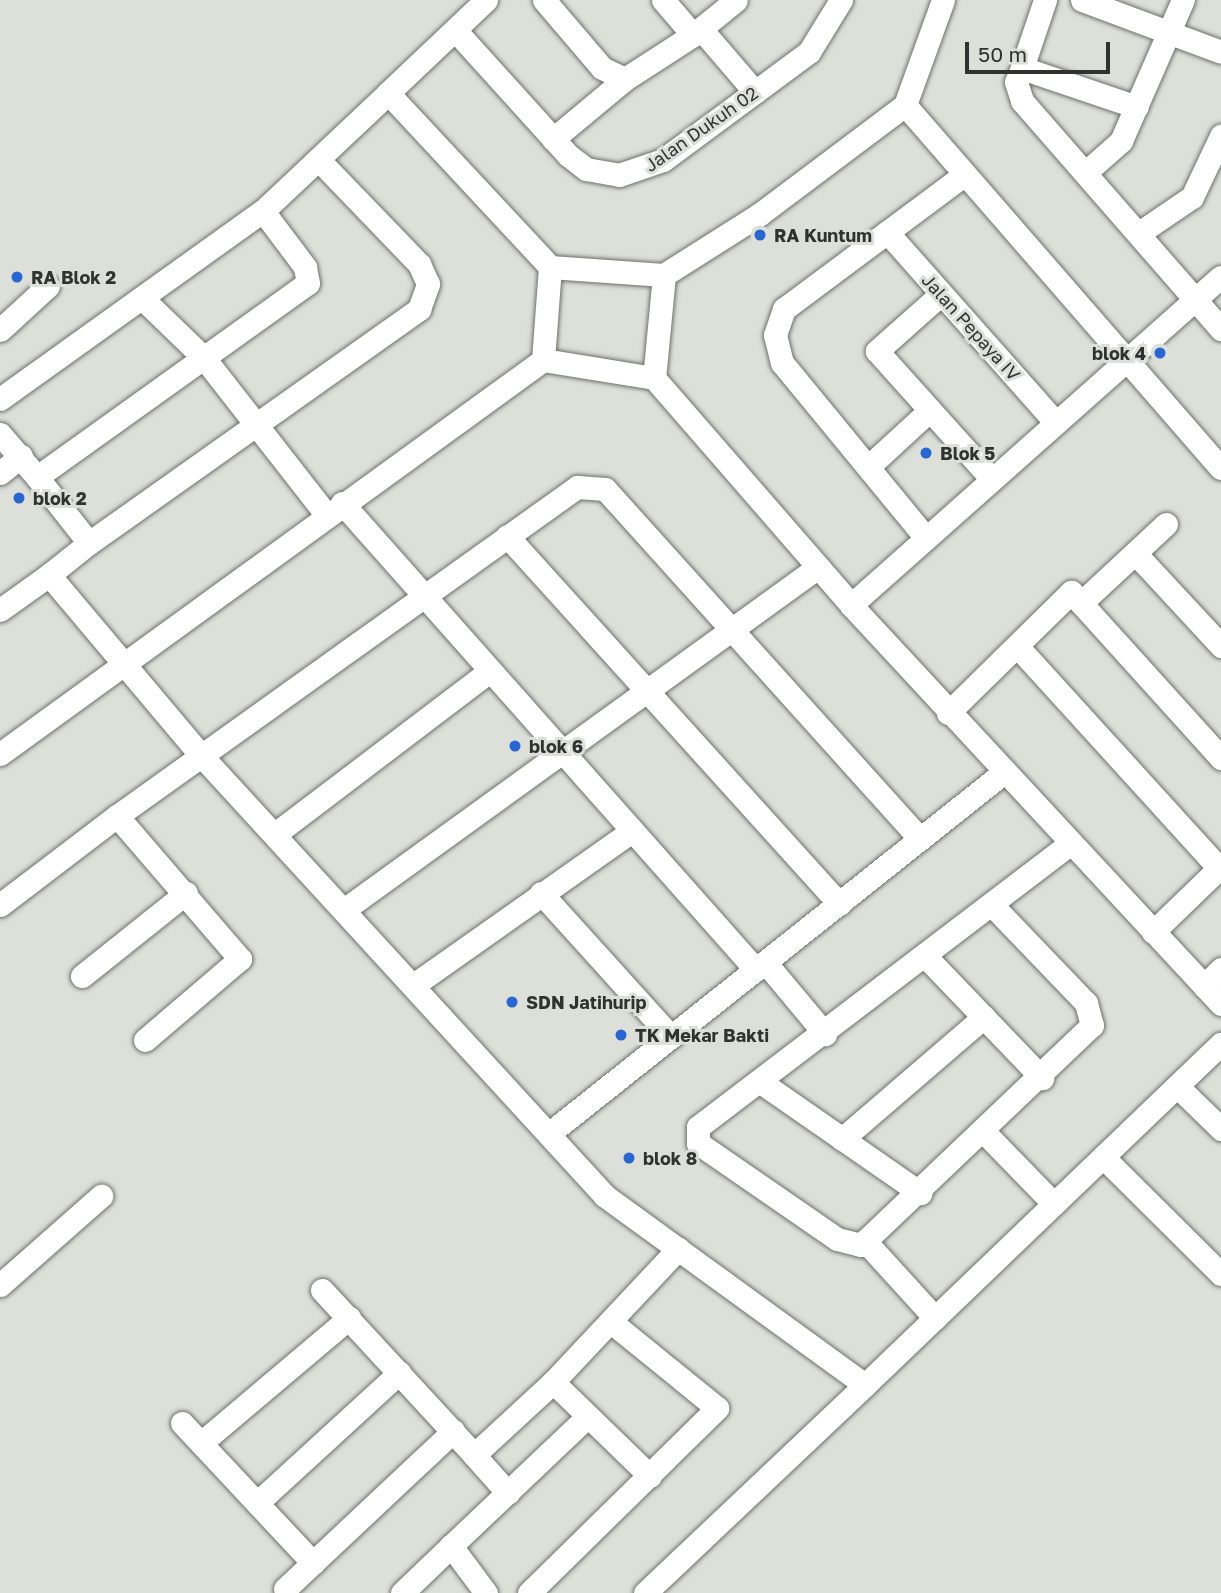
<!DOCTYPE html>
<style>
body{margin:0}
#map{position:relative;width:1221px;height:1593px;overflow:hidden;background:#dddfd9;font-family:"Golos Text",sans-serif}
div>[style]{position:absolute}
.roads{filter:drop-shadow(0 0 2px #6e706a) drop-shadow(0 0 2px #6e706a)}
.minor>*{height:23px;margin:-11.5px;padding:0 11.5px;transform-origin:11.5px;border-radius:11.5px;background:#fff}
.dots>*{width:19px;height:19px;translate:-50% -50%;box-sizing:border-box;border:4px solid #dddfd9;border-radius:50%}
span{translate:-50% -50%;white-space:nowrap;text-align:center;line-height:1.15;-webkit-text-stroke:6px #dddfd9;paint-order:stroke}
.street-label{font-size:18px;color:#313230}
.poi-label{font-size:18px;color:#313230;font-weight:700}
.left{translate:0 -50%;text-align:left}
.right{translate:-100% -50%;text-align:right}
.scale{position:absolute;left:965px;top:42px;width:145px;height:32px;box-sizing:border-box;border:4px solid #313230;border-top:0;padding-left:9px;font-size:21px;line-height:24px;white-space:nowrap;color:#313230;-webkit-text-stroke:5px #dddfd9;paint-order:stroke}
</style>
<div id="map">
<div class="roads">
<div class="minor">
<i style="left:486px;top:0;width:135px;rotate:136.5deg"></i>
<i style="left:388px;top:93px;width:238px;rotate:47deg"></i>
<i style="left:550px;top:267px;width:114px;rotate:4deg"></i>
<i style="left:544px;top:0;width:89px;rotate:49.5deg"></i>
<i style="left:602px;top:68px;width:25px;rotate:26deg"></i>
<i style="left:625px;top:79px;width:81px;rotate:-32.9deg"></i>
<i style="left:693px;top:35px;width:46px;rotate:-130.6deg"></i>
<i style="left:943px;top:0;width:112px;rotate:109.9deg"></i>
<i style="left:905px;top:105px;width:481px;rotate:49deg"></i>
<i style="left:1045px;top:0;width:72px;rotate:108.7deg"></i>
<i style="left:1022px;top:68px;width:121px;rotate:18.7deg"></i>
<i style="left:1082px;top:0;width:148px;rotate:20.5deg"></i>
<i style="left:701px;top:29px;width:83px;rotate:49.4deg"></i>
<i style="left:455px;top:30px;width:169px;rotate:47.9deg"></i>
<i style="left:568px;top:155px;width:23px;rotate:38deg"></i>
<i style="left:586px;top:169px;width:34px;rotate:10deg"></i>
<i style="left:619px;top:175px;width:46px;rotate:-18.8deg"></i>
<i style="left:663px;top:160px;width:182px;rotate:-36.5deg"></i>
<i style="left:809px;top:52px;width:61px;rotate:-58.4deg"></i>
<i style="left:693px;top:35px;width:55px;rotate:-39.1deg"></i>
<i style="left:1022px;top:68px;width:15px;rotate:113deg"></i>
<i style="left:1016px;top:82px;width:20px;rotate:72deg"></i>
<i style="left:1022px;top:101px;width:303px;rotate:48.9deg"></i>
<i style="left:905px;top:105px;width:181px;rotate:143.1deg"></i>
<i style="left:760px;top:214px;width:114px;rotate:147.6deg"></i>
<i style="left:664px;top:275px;width:103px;rotate:95.5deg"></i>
<i style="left:654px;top:378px;width:301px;rotate:49deg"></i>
<i style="left:851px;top:605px;width:494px;rotate:-41.6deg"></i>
<i style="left:553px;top:139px;width:94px;rotate:-39.8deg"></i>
<i style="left:1086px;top:172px;width:47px;rotate:-41.5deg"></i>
<i style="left:1121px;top:141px;width:154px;rotate:-66.3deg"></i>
<i style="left:887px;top:232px;width:254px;rotate:48.5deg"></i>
<i style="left:1139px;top:233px;width:64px;rotate:-34.2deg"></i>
<i style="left:1192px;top:197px;width:68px;rotate:-64.6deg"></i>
<i style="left:550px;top:267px;width:93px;rotate:94.3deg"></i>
<i style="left:543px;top:360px;width:112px;rotate:9.2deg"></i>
<i style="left:941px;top:294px;width:86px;rotate:138.3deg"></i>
<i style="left:877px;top:351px;width:172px;rotate:48.1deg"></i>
<i style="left:145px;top:301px;width:82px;rotate:44deg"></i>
<i style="left:204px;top:358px;width:198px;rotate:52deg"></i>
<i style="left:0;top:330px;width:65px;rotate:-42.5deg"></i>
<i style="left:0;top:399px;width:323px;rotate:-35.6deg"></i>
<i style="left:263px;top:211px;width:172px;rotate:-43.3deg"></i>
<i style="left:0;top:434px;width:57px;rotate:49.3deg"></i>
<i style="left:868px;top:467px;width:84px;rotate:-42.6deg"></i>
<i style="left:0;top:473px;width:27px;rotate:-39deg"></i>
<i style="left:342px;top:503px;width:624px;rotate:48.44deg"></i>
<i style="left:507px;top:536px;width:496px;rotate:47.9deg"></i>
<i style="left:926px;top:538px;width:227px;rotate:-129.4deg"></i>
<i style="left:782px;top:363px;width:29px;rotate:-104deg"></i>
<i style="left:775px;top:335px;width:28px;rotate:-71deg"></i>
<i style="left:784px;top:309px;width:224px;rotate:-36.7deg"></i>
<i style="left:89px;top:543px;width:405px;rotate:-35.3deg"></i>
<i style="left:419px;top:309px;width:27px;rotate:-70deg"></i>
<i style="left:428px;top:284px;width:22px;rotate:-114deg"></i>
<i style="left:419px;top:264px;width:141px;rotate:-133.9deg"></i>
<i style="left:1135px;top:553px;width:127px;rotate:47.2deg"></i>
<i style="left:49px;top:575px;width:51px;rotate:-38.7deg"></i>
<i style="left:89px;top:543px;width:84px;rotate:-128.2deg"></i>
<i style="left:37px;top:477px;width:333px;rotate:-35.6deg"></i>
<i style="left:308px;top:283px;width:16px;rotate:-101deg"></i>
<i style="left:305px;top:267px;width:70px;rotate:-126.9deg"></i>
<i style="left:1081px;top:603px;width:116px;rotate:-42.9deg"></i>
<i style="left:851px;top:605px;width:544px;rotate:47.16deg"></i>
<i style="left:0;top:610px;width:60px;rotate:-35.5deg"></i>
<i style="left:49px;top:575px;width:231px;rotate:49.9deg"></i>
<i style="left:198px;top:752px;width:602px;rotate:47.49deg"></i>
<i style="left:605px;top:1196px;width:321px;rotate:36deg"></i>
<i style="left:865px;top:1385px;width:493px;rotate:-43.8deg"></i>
<i style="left:1017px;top:646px;width:300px;rotate:47.7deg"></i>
<i style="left:948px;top:713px;width:173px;rotate:-44.5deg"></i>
<i style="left:1071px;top:592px;width:224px;rotate:47.9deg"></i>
<i style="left:0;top:754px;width:671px;rotate:-35.96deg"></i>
<i style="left:275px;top:834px;width:270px;rotate:-37.2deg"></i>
<i style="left:541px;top:893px;width:194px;rotate:47.9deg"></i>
<i style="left:0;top:905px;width:147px;rotate:-37.3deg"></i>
<i style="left:992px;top:905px;width:136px;rotate:46.2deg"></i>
<i style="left:1086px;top:1003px;width:23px;rotate:75deg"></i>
<i style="left:1092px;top:1025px;width:319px;rotate:136.4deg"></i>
<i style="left:861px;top:1245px;width:25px;rotate:-166deg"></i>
<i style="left:837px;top:1239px;width:169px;rotate:-145.4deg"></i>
<i style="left:698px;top:1143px;width:16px;rotate:-90deg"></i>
<i style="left:698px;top:1127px;width:467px;rotate:-37.3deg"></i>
<i style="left:345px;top:909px;width:584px;rotate:-35.87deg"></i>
<i style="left:1153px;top:932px;width:95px;rotate:-44.1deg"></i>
<i style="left:926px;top:957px;width:168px;rotate:46.2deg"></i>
<i style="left:765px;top:962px;width:94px;rotate:50.2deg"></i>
<i style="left:82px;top:976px;width:133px;rotate:-38.6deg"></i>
<i style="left:415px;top:984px;width:266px;rotate:-35.2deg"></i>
<i style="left:1204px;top:986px;width:24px;rotate:-45deg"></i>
<i style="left:145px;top:1040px;width:125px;rotate:-40.5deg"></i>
<i style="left:240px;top:959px;width:189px;rotate:-130.7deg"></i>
<i style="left:117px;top:816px;width:566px;rotate:-35.57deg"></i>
<i style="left:577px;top:487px;width:28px;rotate:4deg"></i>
<i style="left:605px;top:489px;width:471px;rotate:48deg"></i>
<i style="left:762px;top:1083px;width:193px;rotate:34.8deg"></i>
<i style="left:1177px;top:1086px;width:62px;rotate:44.3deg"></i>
<i style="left:551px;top:1132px;width:577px;rotate:-38.46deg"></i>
<i style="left:984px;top:1132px;width:100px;rotate:45.8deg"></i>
<i style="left:842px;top:1139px;width:187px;rotate:-40.7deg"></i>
<i style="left:1103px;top:1157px;width:166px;rotate:44.8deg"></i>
<i style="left:865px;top:1241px;width:104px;rotate:47.7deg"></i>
<i style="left:0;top:1285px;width:135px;rotate:-41.4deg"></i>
<i style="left:322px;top:1290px;width:224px;rotate:47.3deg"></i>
<i style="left:474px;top:1455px;width:108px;rotate:-42.7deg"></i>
<i style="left:553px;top:1382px;width:183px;rotate:-46.8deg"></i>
<i style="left:553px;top:1382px;width:135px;rotate:44.1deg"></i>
<i style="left:182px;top:1423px;width:192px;rotate:46.9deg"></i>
<i style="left:201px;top:1443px;width:194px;rotate:-40.2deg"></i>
<i style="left:474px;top:1455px;width:51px;rotate:48.2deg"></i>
<i style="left:257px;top:1503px;width:193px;rotate:-42.5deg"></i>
<i style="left:285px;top:1589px;width:231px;rotate:-43.2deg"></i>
<i style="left:402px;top:1593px;width:68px;rotate:-43.8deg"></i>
<i style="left:486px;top:1593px;width:59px;rotate:-126.7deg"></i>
<i style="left:451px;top:1546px;width:187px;rotate:-43.5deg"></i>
<i style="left:529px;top:1593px;width:264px;rotate:-44.5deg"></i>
<i style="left:717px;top:1408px;width:136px;rotate:-140.9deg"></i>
<i style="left:645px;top:1593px;width:303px;rotate:-43.4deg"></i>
</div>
</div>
<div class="dots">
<i style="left:760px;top:235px;background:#2766d3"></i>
<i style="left:17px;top:277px;background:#2766d3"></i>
<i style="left:1160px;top:353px;background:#2766d3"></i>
<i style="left:926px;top:453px;background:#2766d3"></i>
<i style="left:19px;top:498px;background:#2766d3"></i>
<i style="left:515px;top:746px;background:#2766d3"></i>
<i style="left:512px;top:1002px;background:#2766d3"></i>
<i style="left:621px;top:1035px;background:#2766d3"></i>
<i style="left:629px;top:1158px;background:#2766d3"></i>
</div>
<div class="street-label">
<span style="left:701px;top:129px;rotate:-35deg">Jalan Dukuh 02</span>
<span style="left:971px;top:327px;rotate:48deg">Jalan Pepaya IV</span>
</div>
<div class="poi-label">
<span class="left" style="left:774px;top:235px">RA Kuntum</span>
<span class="left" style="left:31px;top:277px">RA Blok 2</span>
<span class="right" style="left:1146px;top:353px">blok 4</span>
<span class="left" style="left:940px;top:453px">Blok 5</span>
<span class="left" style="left:33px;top:498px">blok 2</span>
<span class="left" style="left:529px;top:746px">blok 6</span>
<span class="left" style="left:526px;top:1002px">SDN Jatihurip</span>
<span class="left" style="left:635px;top:1035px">TK Mekar Bakti</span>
<span class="left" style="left:643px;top:1158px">blok 8</span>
</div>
<div class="scale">50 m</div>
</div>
